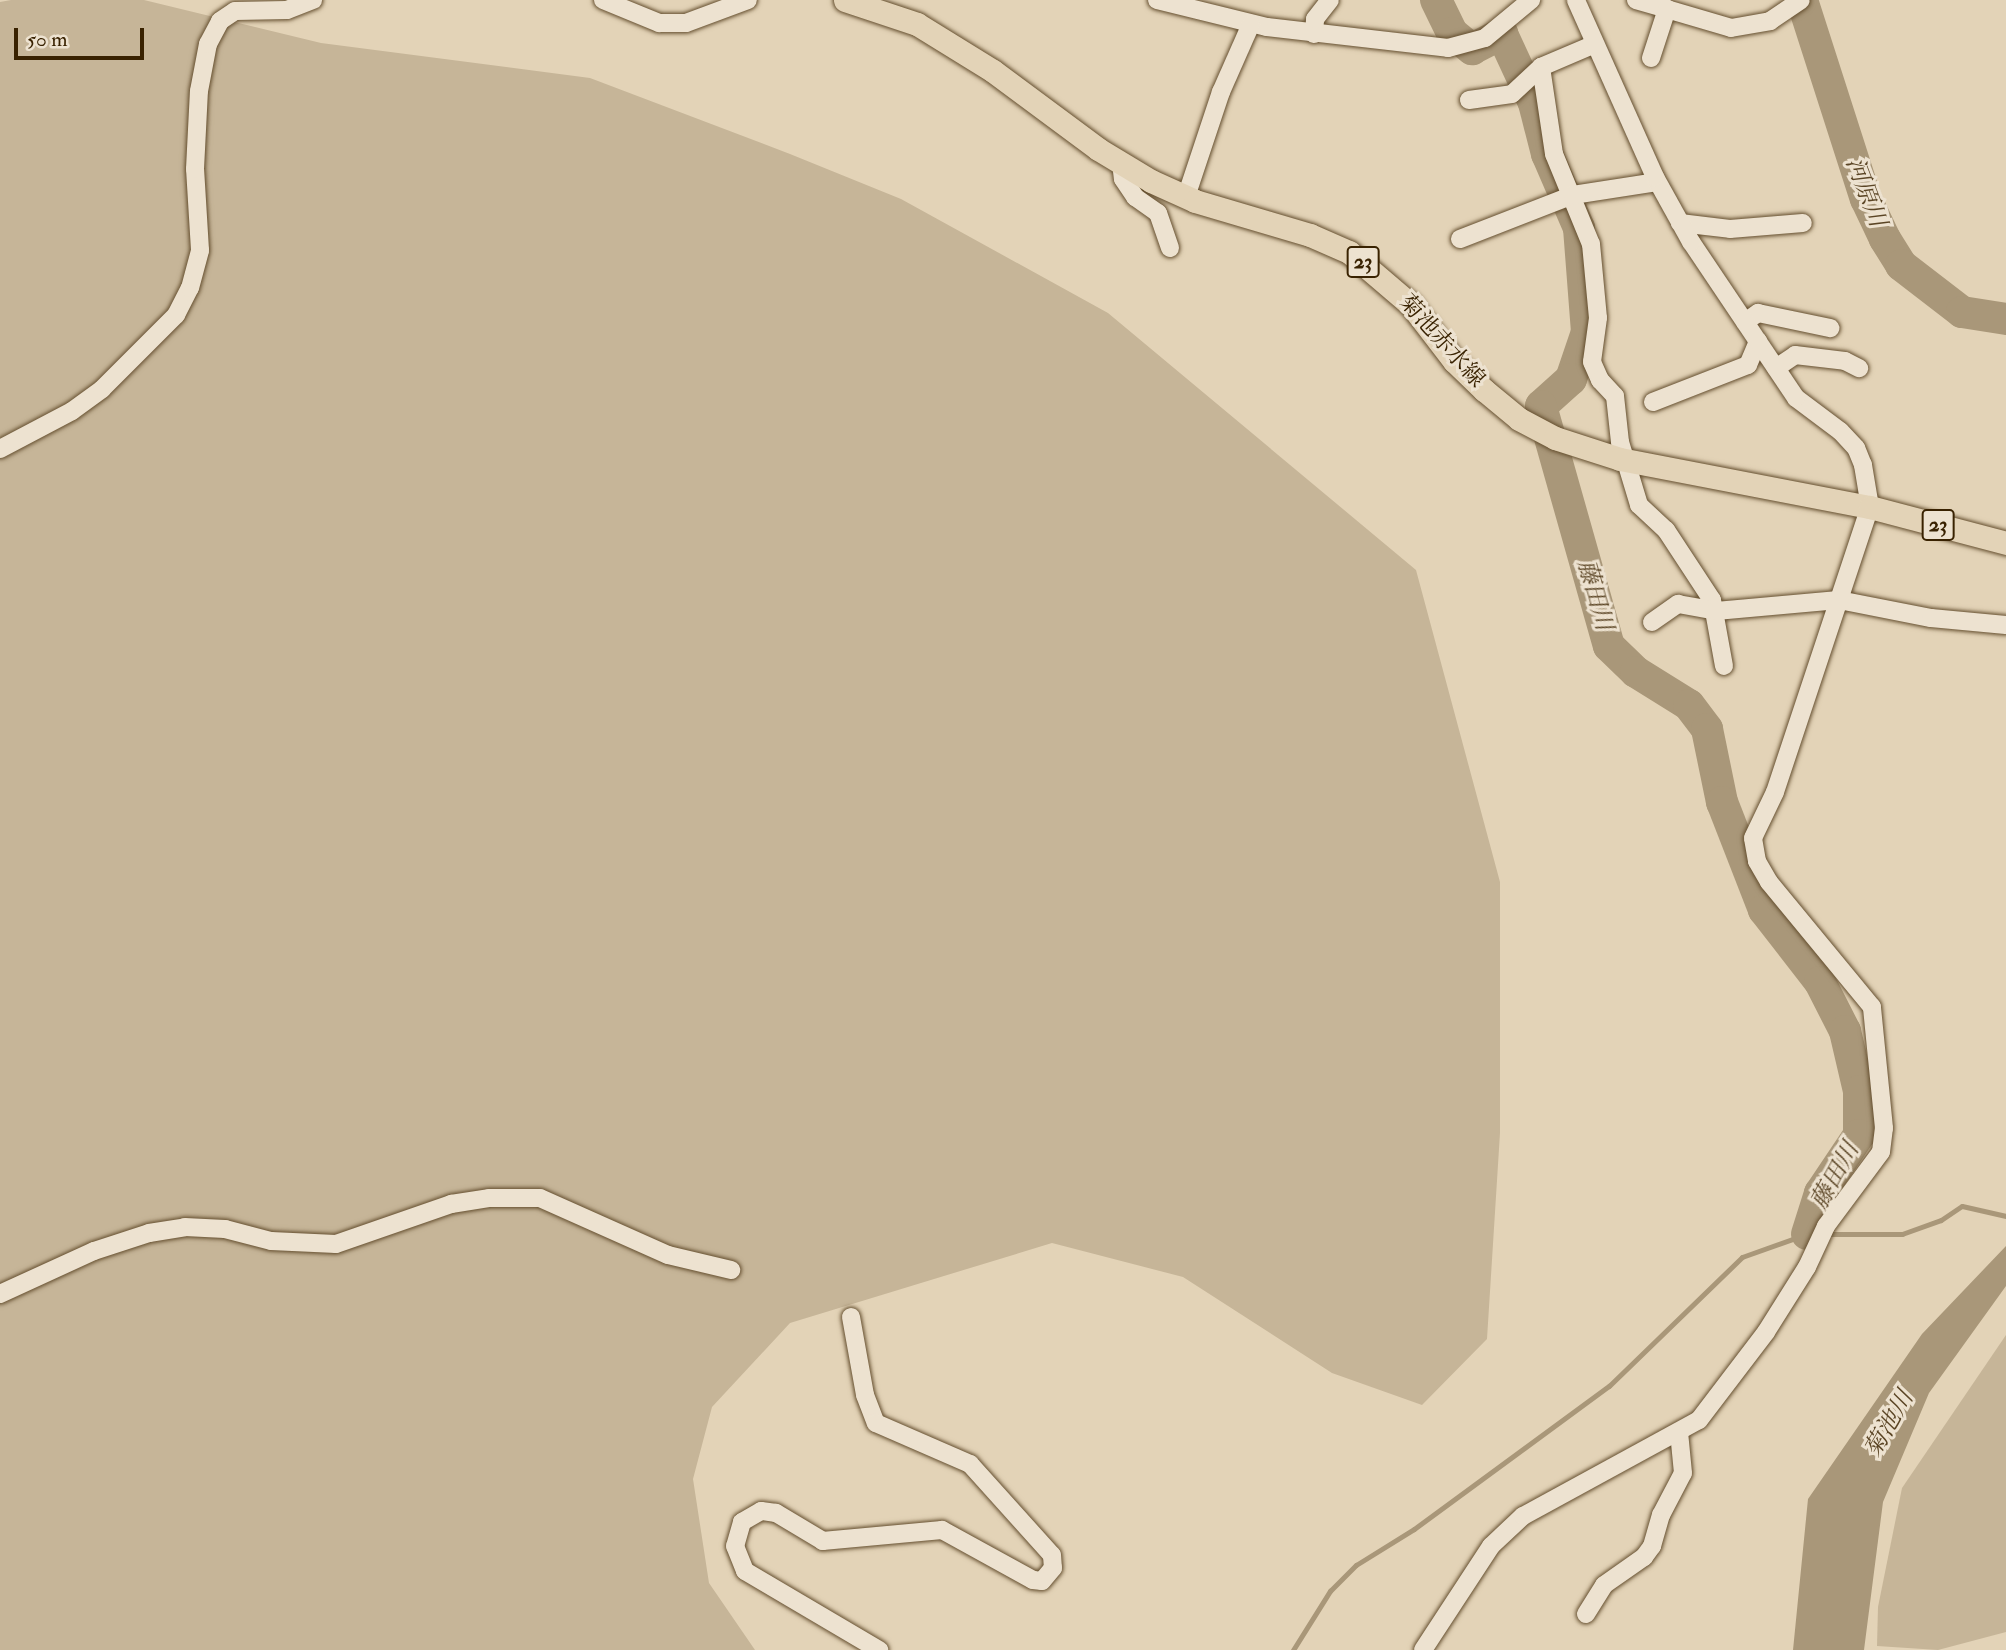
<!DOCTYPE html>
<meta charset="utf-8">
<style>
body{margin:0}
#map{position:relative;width:2006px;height:1650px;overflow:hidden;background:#e3d3b7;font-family:"IM FELL Double Pica","Noto Serif JP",serif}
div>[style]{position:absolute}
.green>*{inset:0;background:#c6b598}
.water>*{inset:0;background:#a99779}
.stream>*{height:5px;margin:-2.5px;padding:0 2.5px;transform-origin:2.5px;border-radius:2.5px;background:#a99779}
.river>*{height:32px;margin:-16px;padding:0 16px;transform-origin:16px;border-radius:16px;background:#a99779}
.roads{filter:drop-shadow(0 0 2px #644e2e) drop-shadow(0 0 2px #644e2e)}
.minor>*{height:18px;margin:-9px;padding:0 9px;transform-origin:9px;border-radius:9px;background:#ede2d0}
.major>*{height:23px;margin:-11.5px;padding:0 11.5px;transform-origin:11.5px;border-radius:11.5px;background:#e3d3b7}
span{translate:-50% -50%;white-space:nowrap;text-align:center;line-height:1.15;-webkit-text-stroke:6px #ede2d0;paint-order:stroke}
.shield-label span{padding:2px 5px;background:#ede2d0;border:2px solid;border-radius:5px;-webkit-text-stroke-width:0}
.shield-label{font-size:21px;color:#392201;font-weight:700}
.street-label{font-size:23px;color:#392201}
.water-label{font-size:24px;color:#5b4525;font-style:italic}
.scale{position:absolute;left:14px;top:28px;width:130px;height:32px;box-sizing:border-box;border:4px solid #392201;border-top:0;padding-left:9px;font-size:21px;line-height:24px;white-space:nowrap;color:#392201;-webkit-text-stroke:5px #ede2d0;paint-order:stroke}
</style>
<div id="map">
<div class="green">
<i style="clip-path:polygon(11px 0,144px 0,321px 43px,590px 78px,790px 154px,901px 199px,1108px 313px,1416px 570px,1500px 882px,1500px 1133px,1487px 1339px,1422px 1405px,1332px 1373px,1183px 1277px,1052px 1243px,790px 1323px,712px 1407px,693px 1479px,709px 1583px,755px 1650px,0 1650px,0 2px)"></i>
<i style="clip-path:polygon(2006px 1335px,2006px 1632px,1938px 1650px,1877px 1646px,1878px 1607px,1902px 1488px)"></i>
</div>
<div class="water">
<i style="clip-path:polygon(2006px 1246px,2006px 1286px,1929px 1393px,1883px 1502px,1864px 1650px,1793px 1650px,1808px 1499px,1922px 1334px)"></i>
</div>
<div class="stream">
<i style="left:1293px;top:1650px;width:70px;rotate:-57.9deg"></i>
<i style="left:1330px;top:1591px;width:37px;rotate:-45deg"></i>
<i style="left:1356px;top:1565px;width:68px;rotate:-31.8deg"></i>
<i style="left:1414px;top:1529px;width:242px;rotate:-36.3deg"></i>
<i style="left:1609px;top:1386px;width:185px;rotate:-44.1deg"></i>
<i style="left:1742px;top:1257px;width:69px;rotate:-19.5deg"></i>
<i style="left:1807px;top:1234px;width:95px"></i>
<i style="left:1902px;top:1234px;width:41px;rotate:-19.7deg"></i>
<i style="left:1941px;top:1220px;width:25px;rotate:-34deg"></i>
<i style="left:1962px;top:1206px;width:45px;rotate:12.8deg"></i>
</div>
<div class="river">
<i style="left:1436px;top:0;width:37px;rotate:64deg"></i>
<i style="left:1452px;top:33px;width:26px;rotate:39deg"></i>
<i style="left:1472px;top:49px;width:34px;rotate:-27deg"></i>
<i style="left:1502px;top:34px;width:76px;rotate:65.1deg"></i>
<i style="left:1534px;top:103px;width:53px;rotate:75.7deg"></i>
<i style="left:1547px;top:154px;width:81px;rotate:66.6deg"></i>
<i style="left:1579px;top:228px;width:104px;rotate:85.6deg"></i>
<i style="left:1587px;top:332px;width:50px;rotate:108.8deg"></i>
<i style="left:1571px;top:379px;width:40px;rotate:138deg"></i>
<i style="left:1541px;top:406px;width:249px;rotate:74.2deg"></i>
<i style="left:1609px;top:646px;width:37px;rotate:44deg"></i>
<i style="left:1636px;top:672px;width:62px;rotate:31.9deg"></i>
<i style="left:1689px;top:705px;width:30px;rotate:53deg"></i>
<i style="left:1707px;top:729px;width:75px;rotate:78.4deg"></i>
<i style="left:1722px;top:802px;width:116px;rotate:68.7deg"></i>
<i style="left:1764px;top:910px;width:91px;rotate:52.1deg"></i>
<i style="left:1820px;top:982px;width:55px;rotate:63deg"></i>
<i style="left:1845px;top:1031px;width:62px;rotate:76.9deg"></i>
<i style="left:1859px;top:1091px;width:44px;rotate:90deg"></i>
<i style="left:1859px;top:1135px;width:70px;rotate:123.9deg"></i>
<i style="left:1820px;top:1193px;width:43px;rotate:107.6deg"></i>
<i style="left:1802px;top:0;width:209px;rotate:72.2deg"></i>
<i style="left:1866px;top:199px;width:44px;rotate:64.6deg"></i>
<i style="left:1885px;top:239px;width:31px;rotate:58deg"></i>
<i style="left:1901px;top:265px;width:77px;rotate:37.6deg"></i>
<i style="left:1962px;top:312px;width:45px;rotate:9deg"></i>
</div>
<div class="roads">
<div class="minor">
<i style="left:603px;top:0;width:61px;rotate:22.3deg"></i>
<i style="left:659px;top:23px;width:27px"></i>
<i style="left:686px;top:23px;width:66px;rotate:-20.4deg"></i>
<i style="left:1157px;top:0;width:113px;rotate:13.8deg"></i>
<i style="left:1267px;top:27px;width:182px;rotate:6.6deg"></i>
<i style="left:1448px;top:48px;width:38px;rotate:-15deg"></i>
<i style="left:1485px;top:38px;width:60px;rotate:-39.6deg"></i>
<i style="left:1636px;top:0;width:99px;rotate:16.4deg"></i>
<i style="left:1731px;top:28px;width:40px;rotate:-10deg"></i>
<i style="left:1770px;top:21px;width:37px;rotate:-34deg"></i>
<i style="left:1314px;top:34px;width:15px;rotate:-86deg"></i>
<i style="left:1315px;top:19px;width:24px;rotate:-52deg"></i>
<i style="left:1595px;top:44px;width:59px;rotate:156.9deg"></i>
<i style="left:1541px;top:67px;width:88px;rotate:81.5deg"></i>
<i style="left:1554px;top:154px;width:97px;rotate:67.7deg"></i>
<i style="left:1591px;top:244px;width:74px;rotate:84.6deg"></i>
<i style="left:1598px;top:318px;width:44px;rotate:97.8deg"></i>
<i style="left:1592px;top:362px;width:20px;rotate:66deg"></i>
<i style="left:1600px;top:380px;width:22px;rotate:47deg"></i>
<i style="left:1615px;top:396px;width:46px;rotate:83.8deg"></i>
<i style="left:1620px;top:442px;width:66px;rotate:73.2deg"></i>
<i style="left:1639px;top:505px;width:37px;rotate:43deg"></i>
<i style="left:1666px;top:530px;width:84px;rotate:56.7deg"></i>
<i style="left:1712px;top:600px;width:67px;rotate:79.7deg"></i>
<i style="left:1651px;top:58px;width:52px;rotate:-71.9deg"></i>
<i style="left:1469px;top:100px;width:43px;rotate:-7.9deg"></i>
<i style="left:1512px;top:94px;width:40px;rotate:-43deg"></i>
<i style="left:1121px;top:163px;width:16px;rotate:83deg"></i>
<i style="left:1123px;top:179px;width:22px;rotate:56deg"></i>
<i style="left:1135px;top:197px;width:28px;rotate:35deg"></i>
<i style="left:1158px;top:213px;width:37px;rotate:71deg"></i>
<i style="left:1186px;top:197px;width:111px;rotate:-71.6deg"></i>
<i style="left:1221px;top:92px;width:74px;rotate:-66.2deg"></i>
<i style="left:1680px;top:223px;width:50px;rotate:6.8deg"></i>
<i style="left:1730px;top:229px;width:73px;rotate:-4.7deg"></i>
<i style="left:1460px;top:239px;width:121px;rotate:-21.3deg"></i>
<i style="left:1573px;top:195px;width:85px;rotate:-8.8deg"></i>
<i style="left:1745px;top:322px;width:16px;rotate:-35deg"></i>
<i style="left:1758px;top:313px;width:74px;rotate:11.8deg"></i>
<i style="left:1776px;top:368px;width:23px;rotate:-34deg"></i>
<i style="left:1795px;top:355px;width:50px;rotate:6.8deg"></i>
<i style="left:1845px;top:361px;width:16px;rotate:27deg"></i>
<i style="left:1653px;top:402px;width:102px;rotate:-21.3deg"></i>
<i style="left:1748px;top:365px;width:26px;rotate:-67deg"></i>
<i style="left:0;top:449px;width:81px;rotate:-27.8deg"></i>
<i style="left:72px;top:411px;width:37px;rotate:-36deg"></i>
<i style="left:102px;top:389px;width:105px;rotate:-45deg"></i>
<i style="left:176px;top:315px;width:30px;rotate:-63deg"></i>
<i style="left:190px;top:288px;width:39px;rotate:-75deg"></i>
<i style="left:200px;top:250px;width:81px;rotate:-93.5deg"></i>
<i style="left:195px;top:169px;width:78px;rotate:-87.1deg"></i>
<i style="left:199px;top:91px;width:48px;rotate:-79.2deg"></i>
<i style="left:208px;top:44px;width:26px;rotate:-62deg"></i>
<i style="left:220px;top:21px;width:18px;rotate:-34deg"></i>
<i style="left:235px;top:11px;width:52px;rotate:-1.1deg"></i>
<i style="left:287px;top:10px;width:28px;rotate:-21deg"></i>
<i style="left:1652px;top:622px;width:32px;rotate:-35deg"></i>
<i style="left:1678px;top:604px;width:39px;rotate:10deg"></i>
<i style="left:1716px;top:611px;width:123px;rotate:-5.1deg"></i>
<i style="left:1839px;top:600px;width:94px;rotate:11.1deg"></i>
<i style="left:1931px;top:618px;width:75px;rotate:5.3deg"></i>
<i style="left:0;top:1294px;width:103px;rotate:-24.6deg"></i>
<i style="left:94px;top:1251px;width:58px;rotate:-18.1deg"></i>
<i style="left:149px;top:1233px;width:36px;rotate:-9deg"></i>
<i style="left:185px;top:1227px;width:40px;rotate:2.9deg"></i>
<i style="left:225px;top:1229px;width:48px;rotate:14.6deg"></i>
<i style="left:271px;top:1241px;width:65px;rotate:2.6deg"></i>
<i style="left:336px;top:1244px;width:122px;rotate:-19.2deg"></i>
<i style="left:451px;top:1204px;width:38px;rotate:-9deg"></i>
<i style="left:489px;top:1198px;width:51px"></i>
<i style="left:540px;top:1198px;width:140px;rotate:24deg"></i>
<i style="left:668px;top:1255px;width:65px;rotate:13.4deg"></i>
<i style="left:851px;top:1317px;width:79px;rotate:79.8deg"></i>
<i style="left:865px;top:1395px;width:30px;rotate:69deg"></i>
<i style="left:876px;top:1423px;width:103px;rotate:23.6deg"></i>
<i style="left:970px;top:1464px;width:122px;rotate:48deg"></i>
<i style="left:1052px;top:1555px;width:13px;rotate:86deg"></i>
<i style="left:1053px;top:1568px;width:17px;rotate:130deg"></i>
<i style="left:1042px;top:1581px;width:9px;rotate:-174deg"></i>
<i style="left:1033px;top:1580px;width:104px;rotate:-151.2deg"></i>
<i style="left:942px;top:1530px;width:120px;rotate:174.7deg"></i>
<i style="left:823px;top:1541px;width:55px;rotate:-149.2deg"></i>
<i style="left:776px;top:1513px;width:15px;rotate:-172deg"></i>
<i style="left:761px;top:1511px;width:22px;rotate:150deg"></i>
<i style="left:742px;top:1522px;width:25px;rotate:106deg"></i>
<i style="left:735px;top:1546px;width:27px;rotate:68deg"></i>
<i style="left:745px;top:1571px;width:156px;rotate:30.5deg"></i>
<i style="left:1586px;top:1614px;width:34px;rotate:-58deg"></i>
<i style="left:1604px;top:1585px;width:49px;rotate:-35deg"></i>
<i style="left:1644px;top:1557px;width:14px;rotate:-54deg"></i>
<i style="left:1652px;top:1546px;width:32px;rotate:-74deg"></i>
<i style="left:1661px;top:1515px;width:47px;rotate:-62.4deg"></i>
<i style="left:1683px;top:1473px;width:41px;rotate:-95.6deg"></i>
<i style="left:1423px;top:1650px;width:124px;rotate:-56.8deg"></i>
<i style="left:1491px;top:1546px;width:44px;rotate:-43.2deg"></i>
<i style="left:1523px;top:1516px;width:200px;rotate:-28.6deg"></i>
<i style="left:1699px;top:1420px;width:111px;rotate:-52.7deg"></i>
<i style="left:1766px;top:1332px;width:77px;rotate:-57.8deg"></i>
<i style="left:1807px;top:1267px;width:45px;rotate:-65.1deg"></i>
<i style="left:1826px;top:1226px;width:92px;rotate:-53.4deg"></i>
<i style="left:1881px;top:1152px;width:24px;rotate:-83deg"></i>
<i style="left:1884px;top:1128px;width:122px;rotate:-95.7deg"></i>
<i style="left:1872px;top:1007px;width:162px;rotate:-129.5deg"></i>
<i style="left:1769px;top:882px;width:24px;rotate:-120deg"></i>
<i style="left:1757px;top:861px;width:23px;rotate:-100deg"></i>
<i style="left:1753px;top:838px;width:51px;rotate:-64.4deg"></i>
<i style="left:1775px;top:792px;width:300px;rotate:-71.6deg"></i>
<i style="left:1870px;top:507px;width:43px;rotate:-99.5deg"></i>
<i style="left:1863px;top:465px;width:18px;rotate:-112deg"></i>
<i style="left:1856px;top:448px;width:23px;rotate:-133deg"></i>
<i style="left:1840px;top:431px;width:55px;rotate:-143.1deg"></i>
<i style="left:1796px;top:398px;width:188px;rotate:-123.9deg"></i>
<i style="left:1691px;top:242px;width:74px;rotate:-119deg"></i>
<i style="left:1655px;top:177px;width:194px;rotate:-114.1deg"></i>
</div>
<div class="major">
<i style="left:845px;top:0;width:76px;rotate:18.4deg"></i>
<i style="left:917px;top:24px;width:89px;rotate:31.7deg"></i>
<i style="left:993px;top:71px;width:131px;rotate:36.6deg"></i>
<i style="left:1098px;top:149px;width:62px;rotate:31.1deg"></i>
<i style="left:1151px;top:181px;width:48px;rotate:24.4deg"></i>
<i style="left:1195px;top:201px;width:120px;rotate:16.5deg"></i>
<i style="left:1310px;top:235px;width:43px;rotate:23.6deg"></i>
<i style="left:1349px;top:252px;width:82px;rotate:40.5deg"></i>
<i style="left:1411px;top:305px;width:71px;rotate:52.5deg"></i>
<i style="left:1454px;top:361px;width:42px;rotate:44deg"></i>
<i style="left:1484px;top:390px;width:45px;rotate:39.6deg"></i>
<i style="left:1519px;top:419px;width:41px;rotate:27.8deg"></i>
<i style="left:1555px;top:438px;width:68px;rotate:17.9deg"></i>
<i style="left:1620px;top:459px;width:255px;rotate:10.9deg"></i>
<i style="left:1870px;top:507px;width:141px;rotate:14.8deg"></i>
</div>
</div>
<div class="shield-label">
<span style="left:1363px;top:262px">23</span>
<span style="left:1938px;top:525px">23</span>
</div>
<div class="street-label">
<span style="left:1442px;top:341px;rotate:48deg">菊池赤水線</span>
</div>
<div class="water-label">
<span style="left:1866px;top:192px;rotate:69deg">河原川</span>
<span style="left:1595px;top:595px;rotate:74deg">藤田川</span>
<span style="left:1835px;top:1176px;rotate:-61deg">藤田川</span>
<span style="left:1889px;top:1424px;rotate:-60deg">菊池川</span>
</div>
<div class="scale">50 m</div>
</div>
